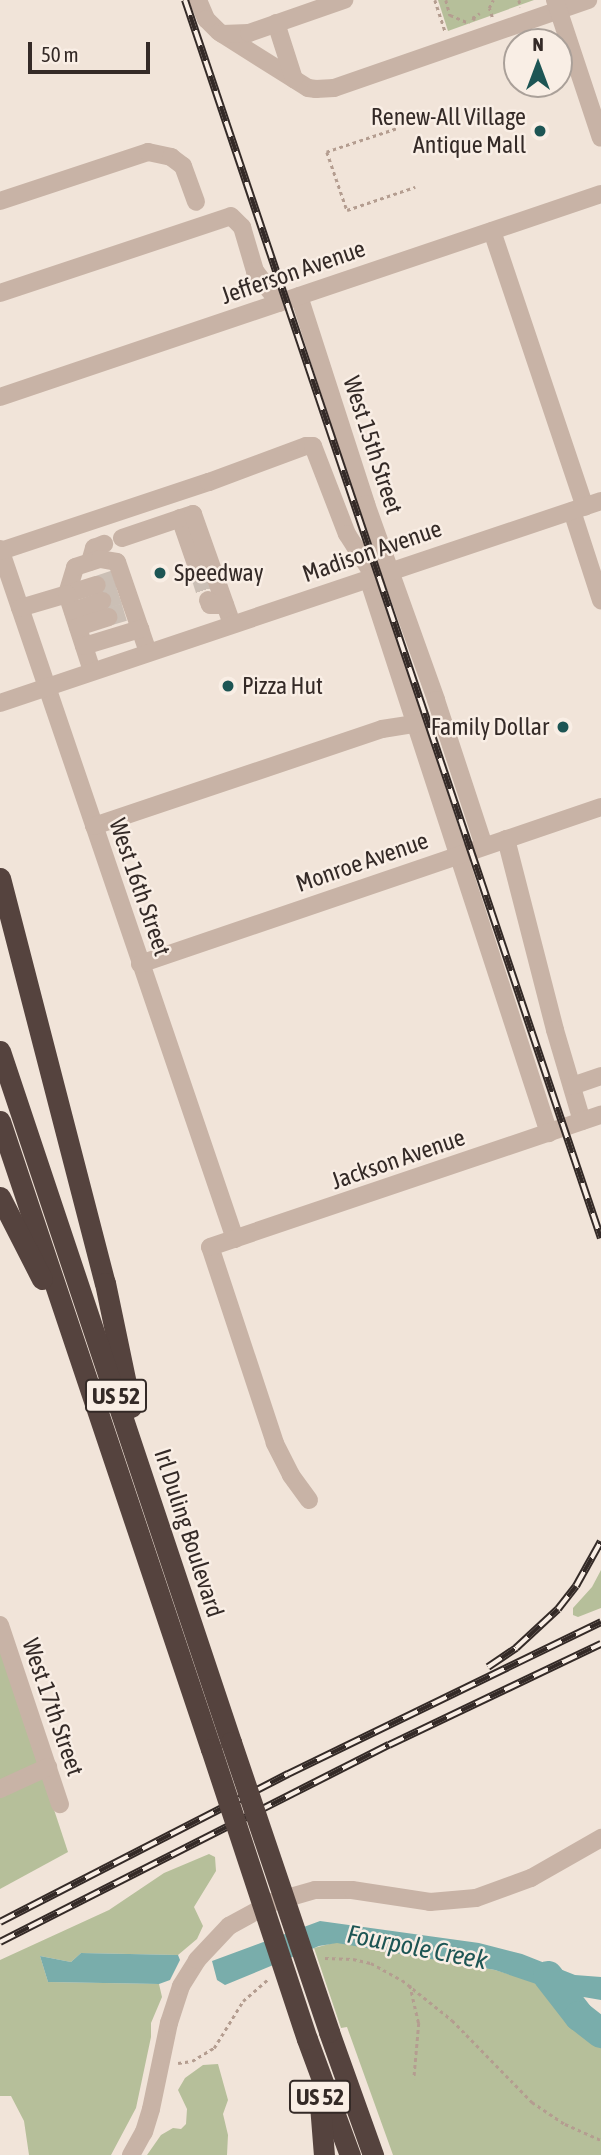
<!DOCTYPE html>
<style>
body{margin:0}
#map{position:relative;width:601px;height:2155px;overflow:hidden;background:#f1e4d9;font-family:"Asap Condensed",sans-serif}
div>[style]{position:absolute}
.green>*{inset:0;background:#b6bf9a}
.water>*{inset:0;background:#79adab}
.river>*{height:30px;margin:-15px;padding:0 15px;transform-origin:15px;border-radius:15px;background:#79adab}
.minor-tunnel>*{height:18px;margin-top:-9px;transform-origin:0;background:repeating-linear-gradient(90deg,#cbbfb5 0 18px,transparent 0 27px)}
.path>*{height:2.5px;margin-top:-1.25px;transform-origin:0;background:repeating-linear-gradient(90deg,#b49d90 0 3.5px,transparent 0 7px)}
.minor>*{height:18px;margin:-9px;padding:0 9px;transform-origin:9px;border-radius:9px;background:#c8b3a6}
.highway>*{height:21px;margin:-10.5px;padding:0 10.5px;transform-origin:10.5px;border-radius:10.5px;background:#55433e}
.rail>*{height:8px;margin-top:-4px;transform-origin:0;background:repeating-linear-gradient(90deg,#f9eee5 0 16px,#342a27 0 32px);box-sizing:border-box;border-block:2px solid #342a27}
.highway-bridge>*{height:21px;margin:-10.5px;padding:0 10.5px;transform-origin:10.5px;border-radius:10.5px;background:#55433e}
.dots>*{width:19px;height:19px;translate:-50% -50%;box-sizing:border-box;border:4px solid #f9eee5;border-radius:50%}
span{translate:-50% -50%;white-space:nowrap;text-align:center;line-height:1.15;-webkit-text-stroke:5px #f9eee5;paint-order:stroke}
.shield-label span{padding:2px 5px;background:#f9eee5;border:2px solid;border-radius:5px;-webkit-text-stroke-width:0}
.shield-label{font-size:23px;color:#342a27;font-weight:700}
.poi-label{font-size:24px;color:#342a27}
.right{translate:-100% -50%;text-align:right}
.left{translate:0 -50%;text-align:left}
.street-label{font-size:24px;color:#342a27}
.water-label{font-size:26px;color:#1d5554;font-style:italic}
.north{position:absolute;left:503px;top:28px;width:70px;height:70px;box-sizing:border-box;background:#f9eee5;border:2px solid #aaa099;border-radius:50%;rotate:0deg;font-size:19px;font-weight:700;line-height:28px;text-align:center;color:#342a27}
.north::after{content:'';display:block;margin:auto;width:24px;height:32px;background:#1d5554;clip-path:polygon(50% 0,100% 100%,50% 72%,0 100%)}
.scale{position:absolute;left:28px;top:42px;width:122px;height:32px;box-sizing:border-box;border:4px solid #342a27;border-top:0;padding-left:9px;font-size:21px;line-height:24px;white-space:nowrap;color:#342a27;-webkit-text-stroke:5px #f9eee5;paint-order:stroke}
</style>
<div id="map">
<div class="green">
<i style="clip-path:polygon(438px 0,534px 0,448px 31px)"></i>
<i style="clip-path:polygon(601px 1570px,601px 1608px,578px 1617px,573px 1615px,573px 1608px,592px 1587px)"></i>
<i style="clip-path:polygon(0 1646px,68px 1852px,0 1889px)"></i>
<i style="clip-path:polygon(209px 1854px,215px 1857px,216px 1871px,194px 1907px,203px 1926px,197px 1939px,178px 1955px,81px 1953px,71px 1962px,40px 1956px,48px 1982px,159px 1984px,162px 1997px,151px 2023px,151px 2037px,136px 2108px,111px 2155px,29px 2155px,24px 2121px,11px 2096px,0 2096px,0 1960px,109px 1910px,164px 1873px)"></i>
<i style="clip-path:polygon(337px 1942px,495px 1970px,535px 1982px,601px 2042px,601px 2155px,393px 2155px,347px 2027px,341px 2028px,314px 1948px)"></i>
<i style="clip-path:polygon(218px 2064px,228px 2100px,223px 2114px,228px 2135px,227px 2155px,147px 2155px,161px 2135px,173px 2128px,181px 2129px,186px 2124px,187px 2109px,178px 2090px,185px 2078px,203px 2065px)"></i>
</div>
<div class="water">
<i style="clip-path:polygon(320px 1921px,479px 1943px,522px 1954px,575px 1975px,601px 1977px,601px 2000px,566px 1994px,495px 1970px,337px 1943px,319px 1946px,225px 1985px,217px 1980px,212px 1961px)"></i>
<i style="clip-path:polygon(81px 1953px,178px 1955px,180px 1960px,170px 1980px,159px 1984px,48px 1982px,40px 1956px,71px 1962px)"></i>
</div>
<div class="river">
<i style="left:548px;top:1976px;width:51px;rotate:52.2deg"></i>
<i style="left:579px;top:2016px;width:28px;rotate:38deg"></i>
</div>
<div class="minor-tunnel">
<i style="left:199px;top:573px;width:28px;rotate:72deg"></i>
<i style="left:97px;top:585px;width:18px;rotate:-19deg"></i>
<i style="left:102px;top:601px;width:18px;rotate:-19deg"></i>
<i style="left:108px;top:617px;width:17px;rotate:-17deg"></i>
</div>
<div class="path">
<i style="left:435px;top:0;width:32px;rotate:72deg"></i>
<i style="left:446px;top:0;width:16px;rotate:75deg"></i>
<i style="left:450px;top:15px;width:21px;rotate:23deg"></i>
<i style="left:519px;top:0;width:7px;rotate:74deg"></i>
<i style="left:492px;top:17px;width:9px;rotate:-108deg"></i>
<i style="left:489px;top:8px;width:9px;rotate:-63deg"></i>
<i style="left:475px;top:20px;width:4px;rotate:-146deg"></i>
<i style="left:472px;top:18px;width:9px;rotate:-32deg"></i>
<i style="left:396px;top:129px;width:73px;rotate:161.6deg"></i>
<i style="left:327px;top:152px;width:61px;rotate:71deg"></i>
<i style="left:347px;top:210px;width:72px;rotate:-18.7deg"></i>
<i style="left:325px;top:1958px;width:28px;rotate:2deg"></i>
<i style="left:353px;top:1959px;width:18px;rotate:13deg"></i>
<i style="left:371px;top:1963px;width:35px;rotate:29deg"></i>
<i style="left:402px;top:1980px;width:64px;rotate:38.7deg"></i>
<i style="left:452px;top:2020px;width:115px;rotate:45.7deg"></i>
<i style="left:532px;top:2102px;width:40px;rotate:34deg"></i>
<i style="left:565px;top:2124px;width:39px;rotate:24deg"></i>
<i style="left:410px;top:1985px;width:39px;rotate:77deg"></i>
<i style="left:419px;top:2023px;width:56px;rotate:95.1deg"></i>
<i style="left:178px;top:2063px;width:14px;rotate:-8deg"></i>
<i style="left:192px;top:2061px;width:26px;rotate:-31deg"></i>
<i style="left:214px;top:2048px;width:55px;rotate:-58.3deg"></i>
<i style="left:243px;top:2001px;width:32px;rotate:-41deg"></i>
</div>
<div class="minor">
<i style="left:198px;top:0;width:21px;rotate:67deg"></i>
<i style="left:206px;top:19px;width:18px;rotate:45deg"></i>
<i style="left:219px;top:32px;width:105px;rotate:32.2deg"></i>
<i style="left:308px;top:88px;width:8px;rotate:7deg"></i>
<i style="left:316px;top:89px;width:18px;rotate:-3deg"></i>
<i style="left:334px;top:88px;width:269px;rotate:-19.1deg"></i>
<i style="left:555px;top:0;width:145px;rotate:71.6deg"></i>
<i style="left:276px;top:23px;width:59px;rotate:72.2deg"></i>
<i style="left:222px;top:34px;width:27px;rotate:-2deg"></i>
<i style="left:249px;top:33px;width:101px;rotate:-19.2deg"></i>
<i style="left:0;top:201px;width:156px;rotate:-18.3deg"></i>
<i style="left:148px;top:152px;width:24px;rotate:12deg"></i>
<i style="left:171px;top:157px;width:15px;rotate:37deg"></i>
<i style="left:183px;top:166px;width:38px;rotate:70deg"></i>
<i style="left:492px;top:231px;width:291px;rotate:71.4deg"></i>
<i style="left:0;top:293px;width:243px;rotate:-18.4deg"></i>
<i style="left:231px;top:216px;width:16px;rotate:45deg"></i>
<i style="left:242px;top:227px;width:46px;rotate:73.5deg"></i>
<i style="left:255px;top:271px;width:40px;rotate:53deg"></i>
<i style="left:299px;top:296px;width:219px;rotate:72.1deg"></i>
<i style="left:366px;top:504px;width:208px;rotate:70.3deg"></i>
<i style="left:436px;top:700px;width:154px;rotate:71.8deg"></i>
<i style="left:0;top:397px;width:634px;rotate:-18.66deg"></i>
<i style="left:572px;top:511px;width:94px;rotate:72deg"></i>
<i style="left:180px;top:518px;width:58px;rotate:70.9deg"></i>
<i style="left:122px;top:538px;width:75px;rotate:-18.7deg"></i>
<i style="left:193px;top:514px;width:117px;rotate:70.5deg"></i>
<i style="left:0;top:549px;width:729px;rotate:71.19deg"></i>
<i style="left:1px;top:551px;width:219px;rotate:-18.4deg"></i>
<i style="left:209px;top:482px;width:103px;rotate:-20.4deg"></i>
<i style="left:306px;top:446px;width:7px"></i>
<i style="left:313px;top:446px;width:94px;rotate:68.9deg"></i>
<i style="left:347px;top:534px;width:50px;rotate:57.3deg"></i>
<i style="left:90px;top:562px;width:15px;rotate:-74deg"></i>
<i style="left:94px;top:548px;width:11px;rotate:-22deg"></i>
<i style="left:368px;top:578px;width:584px;rotate:71.94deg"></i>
<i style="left:67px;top:594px;width:28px;rotate:-73deg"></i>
<i style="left:75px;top:567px;width:26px;rotate:-18deg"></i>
<i style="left:100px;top:559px;width:17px;rotate:10deg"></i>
<i style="left:117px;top:562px;width:95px;rotate:71deg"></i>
<i style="left:67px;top:594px;width:31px;rotate:-17deg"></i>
<i style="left:208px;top:600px;width:5px;rotate:68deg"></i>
<i style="left:210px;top:605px;width:15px"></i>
<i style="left:20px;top:608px;width:49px;rotate:-16.6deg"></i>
<i style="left:67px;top:594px;width:81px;rotate:72deg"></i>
<i style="left:73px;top:611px;width:31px;rotate:-19deg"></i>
<i style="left:78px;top:627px;width:32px;rotate:-18deg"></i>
<i style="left:84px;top:646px;width:59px;rotate:-16.9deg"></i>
<i style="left:0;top:703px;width:634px;rotate:-18.58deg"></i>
<i style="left:94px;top:826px;width:304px;rotate:-18.6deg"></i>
<i style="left:382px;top:729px;width:33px;rotate:-9deg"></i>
<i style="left:506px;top:839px;width:197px;rotate:75.6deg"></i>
<i style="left:555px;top:1030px;width:95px;rotate:73.5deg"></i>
<i style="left:140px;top:964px;width:487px;rotate:-18.8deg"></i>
<i style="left:572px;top:1086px;width:31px;rotate:-19deg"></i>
<i style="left:309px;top:1500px;width:31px;rotate:-126deg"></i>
<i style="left:291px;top:1475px;width:36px;rotate:-117deg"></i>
<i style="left:275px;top:1443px;width:206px;rotate:-108.3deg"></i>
<i style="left:210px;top:1247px;width:413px;rotate:-18.7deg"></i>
<i style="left:0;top:1625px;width:189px;rotate:71.5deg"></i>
<i style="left:0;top:1789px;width:53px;rotate:-24.6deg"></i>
<i style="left:131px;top:2155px;width:26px;rotate:-61deg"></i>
<i style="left:144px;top:2132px;width:24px;rotate:-73deg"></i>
<i style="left:151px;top:2109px;width:88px;rotate:-78.2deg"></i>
<i style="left:169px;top:2023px;width:39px;rotate:-72deg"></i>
<i style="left:181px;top:1986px;width:31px;rotate:-58deg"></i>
<i style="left:197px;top:1960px;width:47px;rotate:-46.7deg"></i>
<i style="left:229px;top:1926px;width:50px;rotate:-28.6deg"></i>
<i style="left:273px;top:1902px;width:44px;rotate:-15.9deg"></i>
<i style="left:315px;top:1890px;width:37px"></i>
<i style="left:352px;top:1890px;width:79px;rotate:8.7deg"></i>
<i style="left:430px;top:1902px;width:46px;rotate:-5deg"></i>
<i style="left:476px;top:1898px;width:59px;rotate:-20deg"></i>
<i style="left:531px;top:1878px;width:81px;rotate:-29.7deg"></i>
</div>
<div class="highway">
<i style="left:0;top:878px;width:418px;rotate:75.5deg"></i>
<i style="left:105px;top:1283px;width:127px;rotate:78.2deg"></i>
<i style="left:0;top:1051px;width:729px;rotate:71.52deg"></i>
<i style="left:0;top:1121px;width:662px;rotate:71.43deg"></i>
<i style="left:0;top:1197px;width:92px;rotate:62.9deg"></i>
<i style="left:329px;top:2032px;width:131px;rotate:70.3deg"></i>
<i style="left:307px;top:2039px;width:124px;rotate:69.7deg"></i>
<i style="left:319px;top:2092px;width:63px;rotate:85.5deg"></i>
</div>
<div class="rail">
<i style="left:185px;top:0;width:1306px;rotate:71.43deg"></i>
<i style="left:488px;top:1667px;width:34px;rotate:-34deg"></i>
<i style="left:516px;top:1648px;width:57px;rotate:-42.9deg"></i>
<i style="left:558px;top:1609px;width:29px;rotate:-52deg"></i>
<i style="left:576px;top:1586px;width:51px;rotate:-60.9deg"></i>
<i style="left:0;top:1922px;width:324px;rotate:-27.2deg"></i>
<i style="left:288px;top:1774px;width:348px;rotate:-25.9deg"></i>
<i style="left:0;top:1942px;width:436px;rotate:-26.9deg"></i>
<i style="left:389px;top:1745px;width:235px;rotate:-25.5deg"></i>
</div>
<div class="highway-bridge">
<i style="left:231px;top:1742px;width:306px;rotate:71.3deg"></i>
<i style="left:211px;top:1749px;width:305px;rotate:71.7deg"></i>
</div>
<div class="dots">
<i style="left:540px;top:131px;background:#1d5554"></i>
<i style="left:160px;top:573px;background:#1d5554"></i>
<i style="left:228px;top:686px;background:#1d5554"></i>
<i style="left:563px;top:727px;background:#1d5554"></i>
</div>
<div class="shield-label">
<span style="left:116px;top:1396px">US 52</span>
<span style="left:320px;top:2097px">US 52</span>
</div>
<div class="poi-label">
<span class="right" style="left:526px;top:131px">Renew-All Village<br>Antique Mall</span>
<span class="left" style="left:174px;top:573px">Speedway</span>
<span class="left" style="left:242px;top:686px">Pizza Hut</span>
<span class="right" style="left:549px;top:727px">Family Dollar</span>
</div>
<div class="street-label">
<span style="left:293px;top:272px;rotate:-19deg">Jefferson Avenue</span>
<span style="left:373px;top:445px;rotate:72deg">West 15th Street</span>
<span style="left:372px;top:551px;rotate:-19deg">Madison Avenue</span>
<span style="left:362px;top:862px;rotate:-19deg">Monroe Avenue</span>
<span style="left:140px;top:887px;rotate:71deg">West 16th Street</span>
<span style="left:398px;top:1159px;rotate:-19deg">Jackson Avenue</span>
<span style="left:189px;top:1533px;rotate:72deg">Irl Duling Boulevard</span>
<span style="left:53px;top:1707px;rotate:71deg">West 17th Street</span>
</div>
<div class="water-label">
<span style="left:417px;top:1948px;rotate:11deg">Fourpole Creek</span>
</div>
<div class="north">N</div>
<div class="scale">50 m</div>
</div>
